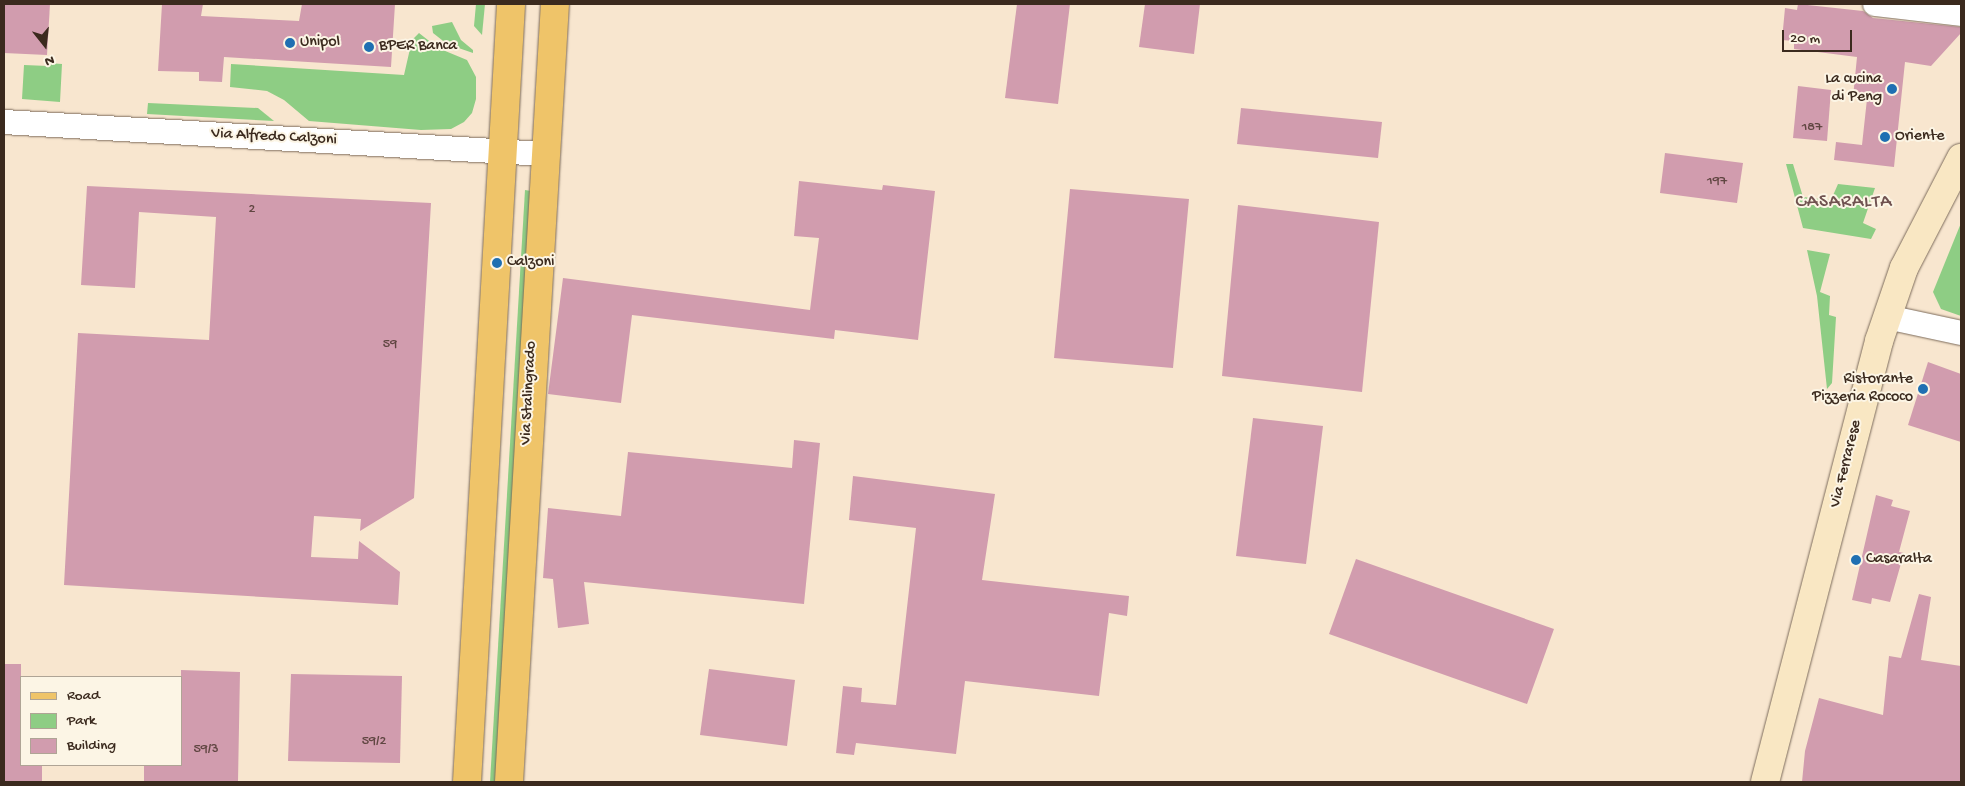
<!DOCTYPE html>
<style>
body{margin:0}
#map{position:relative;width:1965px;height:786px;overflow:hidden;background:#f8e6cf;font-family:"Gochi Hand",sans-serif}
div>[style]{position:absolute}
.green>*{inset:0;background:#8ecd84}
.building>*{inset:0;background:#d19cae}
.roads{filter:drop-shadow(0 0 1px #7d6c5c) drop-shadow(0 0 1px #7d6c5c)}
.minor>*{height:24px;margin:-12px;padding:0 12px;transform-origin:12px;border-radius:12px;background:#fff}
.secondary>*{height:28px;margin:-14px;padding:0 14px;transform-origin:14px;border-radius:14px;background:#f9e7c3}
.primary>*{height:28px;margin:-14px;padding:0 14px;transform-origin:14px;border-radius:14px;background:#efc469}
.dots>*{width:14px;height:14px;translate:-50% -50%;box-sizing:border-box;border:2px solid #fcf5e5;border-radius:50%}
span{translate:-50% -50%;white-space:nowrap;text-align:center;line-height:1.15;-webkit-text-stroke:4px #fcf5e5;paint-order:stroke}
.number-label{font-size:14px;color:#604642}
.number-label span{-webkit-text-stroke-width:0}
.poi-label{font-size:16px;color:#3b2a1e}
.left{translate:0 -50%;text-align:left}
.right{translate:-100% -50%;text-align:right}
.street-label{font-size:16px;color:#3b2a1e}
.quarter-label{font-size:19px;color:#705250;letter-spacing:1px}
.frame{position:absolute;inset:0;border:5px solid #3b2a1e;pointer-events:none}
.legend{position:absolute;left:20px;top:676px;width:162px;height:90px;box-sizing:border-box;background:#fcf5e5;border:1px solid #afa495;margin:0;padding:6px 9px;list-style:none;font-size:15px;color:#3b2a1e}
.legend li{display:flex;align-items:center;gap:10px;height:25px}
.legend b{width:25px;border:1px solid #afa495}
.north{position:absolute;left:20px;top:20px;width:50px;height:50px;-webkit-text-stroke:4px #fcf5e5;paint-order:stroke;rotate:164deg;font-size:14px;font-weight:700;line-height:20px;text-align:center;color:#3b2a1e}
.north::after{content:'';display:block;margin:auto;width:18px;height:22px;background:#3b2a1e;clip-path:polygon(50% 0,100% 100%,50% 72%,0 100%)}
.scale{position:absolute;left:1782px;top:30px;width:70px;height:22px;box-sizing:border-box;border:2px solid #3b2a1e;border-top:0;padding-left:6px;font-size:15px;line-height:18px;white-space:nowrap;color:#3b2a1e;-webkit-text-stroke:4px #fcf5e5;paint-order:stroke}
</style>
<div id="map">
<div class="green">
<i style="clip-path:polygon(476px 4px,485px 4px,482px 35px,474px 26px)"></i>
<i style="clip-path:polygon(452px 22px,461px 40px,473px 50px,473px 53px,447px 44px,433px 33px,432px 26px)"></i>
<i style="clip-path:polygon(419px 33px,438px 48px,467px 60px,476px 77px,476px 99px,472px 113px,464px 122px,451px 129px,421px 130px,309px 121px,284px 100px,267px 91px,230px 87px,231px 64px,404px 75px,412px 40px)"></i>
<i style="clip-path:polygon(48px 63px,62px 64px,60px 102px,22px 99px,24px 65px,48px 66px)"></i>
<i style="clip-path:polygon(148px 103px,258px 108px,274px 121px,147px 114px)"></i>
<i style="clip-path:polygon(1786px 164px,1793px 164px,1803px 197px,1831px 200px,1838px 184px,1875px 188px,1863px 223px,1876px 229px,1871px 239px,1803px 228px)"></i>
<i style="clip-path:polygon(525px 190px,531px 191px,497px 782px,490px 782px)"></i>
<i style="clip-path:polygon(1961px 223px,1961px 316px,1941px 309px,1933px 292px)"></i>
<i style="clip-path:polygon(1807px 250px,1830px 254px,1820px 292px,1830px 296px,1829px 315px,1836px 317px,1832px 383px,1827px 389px,1817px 296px)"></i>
</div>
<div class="building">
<i style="clip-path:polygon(4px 4px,50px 4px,47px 55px,4px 53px)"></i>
<i style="clip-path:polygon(162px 4px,203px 4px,201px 16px,299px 21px,302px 4px,395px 4px,391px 67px,224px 57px,222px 82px,199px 81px,199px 72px,158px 71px)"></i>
<i style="clip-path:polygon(1017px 4px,1070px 4px,1058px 104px,1005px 98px)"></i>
<i style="clip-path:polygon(1145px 4px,1200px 4px,1194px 54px,1139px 47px)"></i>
<i style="clip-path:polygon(1798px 4px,1863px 11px,1873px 18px,1961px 27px,1961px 33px,1931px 66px,1905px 62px,1894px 167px,1834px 160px,1836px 142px,1862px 145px,1867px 99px,1853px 97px,1857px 57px,1794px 49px,1794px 41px,1782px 40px,1785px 8px,1797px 10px)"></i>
<i style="clip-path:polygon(1798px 86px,1831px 90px,1827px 141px,1793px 138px)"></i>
<i style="clip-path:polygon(1241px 108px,1382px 122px,1378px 158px,1237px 144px)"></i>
<i style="clip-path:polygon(1665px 153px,1743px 163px,1737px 203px,1660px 193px)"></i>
<i style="clip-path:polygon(799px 181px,882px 190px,883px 185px,935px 191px,918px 340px,835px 330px,834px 339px,632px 315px,621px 403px,548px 394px,563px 278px,810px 310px,819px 238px,794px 236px)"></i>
<i style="clip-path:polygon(87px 186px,431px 203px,414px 498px,360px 531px,361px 519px,314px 516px,311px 557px,358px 559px,359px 541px,400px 572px,398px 605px,64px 585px,78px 333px,209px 340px,216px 217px,139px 212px,135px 288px,81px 285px)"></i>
<i style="clip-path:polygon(1070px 189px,1189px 199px,1173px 368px,1054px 358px)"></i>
<i style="clip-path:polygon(1238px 205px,1379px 222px,1362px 392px,1222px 376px)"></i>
<i style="clip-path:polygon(1928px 362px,1961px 374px,1961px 442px,1908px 425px)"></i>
<i style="clip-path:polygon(1253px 418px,1323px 426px,1306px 564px,1236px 556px)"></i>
<i style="clip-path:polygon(794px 440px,820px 443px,804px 604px,584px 582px,589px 624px,558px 628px,553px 579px,543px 578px,548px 508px,621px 516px,628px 452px,792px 468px)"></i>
<i style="clip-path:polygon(853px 476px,995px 494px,982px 580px,1129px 596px,1127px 616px,1109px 613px,1099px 696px,965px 681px,956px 754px,856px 743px,854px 755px,836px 753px,843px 686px,862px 688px,861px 702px,896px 705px,916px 528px,849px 520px)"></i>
<i style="clip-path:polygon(1876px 495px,1893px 500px,1891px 506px,1910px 511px,1899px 552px,1904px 553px,1890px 602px,1872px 598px,1871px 604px,1852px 600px)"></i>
<i style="clip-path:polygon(1356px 559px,1554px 629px,1527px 704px,1329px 634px)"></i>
<i style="clip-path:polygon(1919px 594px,1931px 597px,1921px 660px,1961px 666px,1961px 782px,1802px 782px,1805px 751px,1819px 698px,1883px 715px,1889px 656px,1901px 658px)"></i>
<i style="clip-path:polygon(4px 664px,21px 664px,21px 765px,42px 765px,42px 782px,4px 782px)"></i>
<i style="clip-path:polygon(709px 669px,795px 680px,787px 746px,700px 735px)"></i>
<i style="clip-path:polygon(181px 670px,240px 672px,238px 782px,144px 782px,144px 765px,181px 765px)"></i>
<i style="clip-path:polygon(291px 674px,402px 676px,400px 763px,288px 761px)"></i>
</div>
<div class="roads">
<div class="minor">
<i style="left:1875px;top:4px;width:87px;rotate:6.6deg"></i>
<i style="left:4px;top:122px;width:542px;rotate:3.39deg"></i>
<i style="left:1887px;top:317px;width:76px;rotate:12.2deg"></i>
</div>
<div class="secondary">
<i style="left:1765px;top:782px;width:455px;rotate:-75.5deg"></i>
<i style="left:1879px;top:341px;width:77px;rotate:-71.1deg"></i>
<i style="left:1904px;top:268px;width:124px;rotate:-62.6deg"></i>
</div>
<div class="primary">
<i style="left:467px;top:782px;width:779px;rotate:-86.76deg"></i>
<i style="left:509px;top:782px;width:779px;rotate:-86.62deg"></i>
</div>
</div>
<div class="dots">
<i style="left:290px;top:43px;background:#1f6fb2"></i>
<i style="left:369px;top:47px;background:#1f6fb2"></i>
<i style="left:1892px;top:89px;background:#1f6fb2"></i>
<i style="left:1885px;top:137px;background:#1f6fb2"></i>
<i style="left:497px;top:263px;background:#1f6fb2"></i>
<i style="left:1923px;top:389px;background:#1f6fb2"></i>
<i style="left:1856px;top:560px;background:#1f6fb2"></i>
</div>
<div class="number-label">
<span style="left:1812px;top:128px">187</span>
<span style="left:1717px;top:182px">197</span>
<span style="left:252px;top:210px">2</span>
<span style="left:390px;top:345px">59</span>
<span style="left:374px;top:742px">59/2</span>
<span style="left:206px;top:750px">59/3</span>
</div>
<div class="poi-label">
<span class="left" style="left:300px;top:43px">Unipol</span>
<span class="left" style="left:379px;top:47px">BPER Banca</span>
<span class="right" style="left:1882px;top:89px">La cucina<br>di Peng</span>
<span class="left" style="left:1895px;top:137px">Oriente</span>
<span class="left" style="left:507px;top:263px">Calzoni</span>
<span class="right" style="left:1913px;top:389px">Ristorante<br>Pizzeria Rococo</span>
<span class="left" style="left:1866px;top:560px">Casaralta</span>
</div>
<div class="street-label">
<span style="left:274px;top:138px;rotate:3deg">Via Alfredo Calzoni</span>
<span style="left:530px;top:393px;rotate:-87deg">Via Stalingrado</span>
<span style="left:1847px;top:464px;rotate:-76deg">Via Ferrarese</span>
</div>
<div class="quarter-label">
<span style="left:1844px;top:203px">CASARALTA</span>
</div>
<div class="frame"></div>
<ul class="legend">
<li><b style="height:6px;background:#efc469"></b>Road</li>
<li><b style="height:14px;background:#8ecd84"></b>Park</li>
<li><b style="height:14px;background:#d19cae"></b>Building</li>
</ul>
<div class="north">N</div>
<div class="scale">20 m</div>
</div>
